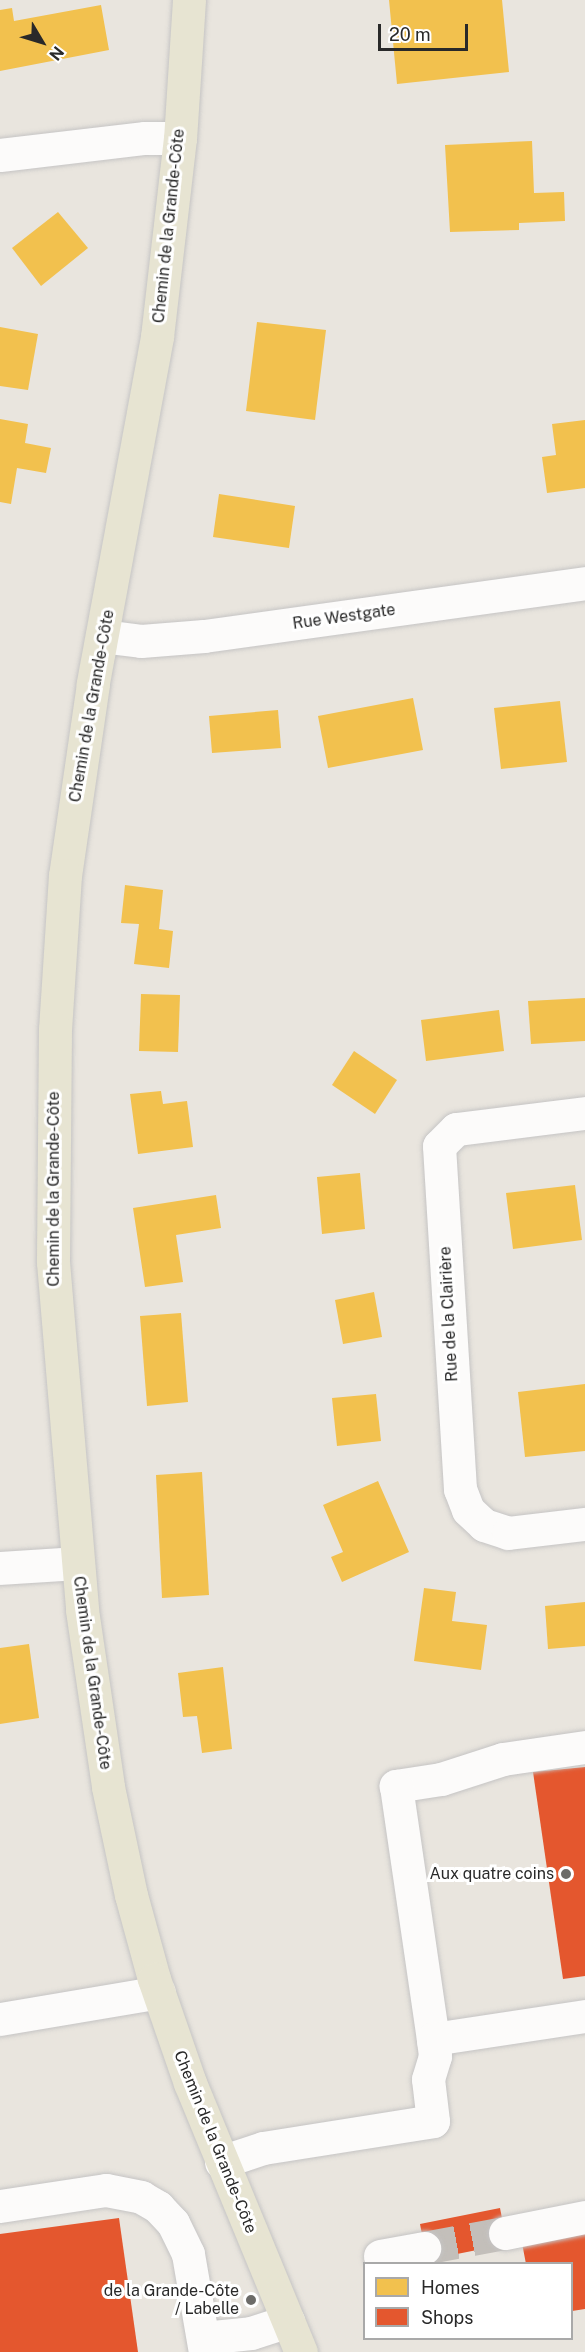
<!DOCTYPE html>
<meta charset="utf-8">
<style>
body{margin:0}
#map{position:relative;width:585px;height:2352px;overflow:hidden;background:#e9e5de;font-family:"Public Sans",sans-serif}
div>[style]{position:absolute}
.homes>*{inset:0;background:#f2c14e}
.shops>*{inset:0;background:#e4572e}
.minor-tunnel>*{height:33px;margin-top:-16.5px;transform-origin:0;background:repeating-linear-gradient(90deg,#c3bfba 0 33px,transparent 0 49px)}
.roads{filter:drop-shadow(0 0 2px #c5c4c4) drop-shadow(0 0 2px #c5c4c4)}
.minor>*{height:33px;margin:-16.5px;padding:0 16.5px;transform-origin:16.5px;border-radius:16.5px;background:#fcfbfa}
.major>*{height:33px;margin:-16.5px;padding:0 16.5px;transform-origin:16.5px;border-radius:16.5px;background:#e7e4d2}
.dots>*{width:16px;height:16px;translate:-50% -50%;box-sizing:border-box;border:3px solid #fff;border-radius:50%}
span{translate:-50% -50%;white-space:nowrap;text-align:center;line-height:1.15;-webkit-text-stroke:6px #fff;paint-order:stroke}
.street-label{font-size:16px;color:#292929}
.poi-label{font-size:16px;color:#292929}
.right{translate:-100% -50%;text-align:right}
.legend{position:absolute;left:363px;top:2262px;width:210px;height:78px;box-sizing:border-box;background:#fff;border:2px solid #a9a9a9;margin:0;padding:8px 10px;list-style:none;font-size:18px;color:#292929}
.legend li{display:flex;align-items:center;gap:12px;height:30px}
.legend b{width:30px;border:2px solid #a9a9a9}
.north{position:absolute;left:12px;top:12px;width:60px;height:60px;-webkit-text-stroke:4px #fff;paint-order:stroke;rotate:128deg;font-size:16px;font-weight:700;line-height:24px;text-align:center;color:#292929}
.north::after{content:'';display:block;margin:auto;width:21px;height:27px;background:#292929;clip-path:polygon(50% 0,100% 100%,50% 72%,0 100%)}
.scale{position:absolute;left:378px;top:24px;width:90px;height:27px;box-sizing:border-box;border:3px solid #292929;border-top:0;padding-left:8px;font-size:18px;line-height:21px;white-space:nowrap;color:#292929;-webkit-text-stroke:4px #fff;paint-order:stroke}
</style>
<div id="map">
<div class="homes">
<i style="clip-path:polygon(389px 0,502px 0,509px 72px,397px 84px)"></i>
<i style="clip-path:polygon(101px 5px,109px 50px,0 71px,0 10px,12px 8px,14px 21px)"></i>
<i style="clip-path:polygon(532px 141px,534px 193px,564px 192px,565px 221px,519px 223px,519px 230px,450px 232px,445px 145px)"></i>
<i style="clip-path:polygon(58px 212px,88px 248px,41px 286px,12px 248px)"></i>
<i style="clip-path:polygon(257px 322px,326px 330px,315px 420px,246px 411px)"></i>
<i style="clip-path:polygon(0 327px,38px 334px,28px 390px,0 386px)"></i>
<i style="clip-path:polygon(0 419px,28px 424px,25px 443px,51px 448px,46px 473px,17px 468px,11px 504px,0 502px)"></i>
<i style="clip-path:polygon(585px 420px,585px 488px,547px 493px,542px 457px,556px 455px,552px 424px)"></i>
<i style="clip-path:polygon(219px 494px,295px 506px,289px 548px,213px 537px)"></i>
<i style="clip-path:polygon(413px 698px,423px 750px,328px 768px,318px 716px)"></i>
<i style="clip-path:polygon(560px 701px,567px 762px,501px 769px,494px 708px)"></i>
<i style="clip-path:polygon(278px 710px,281px 748px,212px 753px,209px 716px)"></i>
<i style="clip-path:polygon(125px 885px,163px 890px,159px 929px,173px 931px,169px 968px,134px 964px,139px 924px,121px 923px)"></i>
<i style="clip-path:polygon(141px 994px,180px 995px,178px 1052px,139px 1051px)"></i>
<i style="clip-path:polygon(585px 998px,585px 1041px,531px 1044px,528px 1001px)"></i>
<i style="clip-path:polygon(499px 1010px,504px 1051px,426px 1061px,421px 1020px)"></i>
<i style="clip-path:polygon(354px 1051px,397px 1080px,375px 1114px,332px 1085px)"></i>
<i style="clip-path:polygon(161px 1091px,163px 1104px,187px 1101px,193px 1147px,138px 1154px,130px 1094px)"></i>
<i style="clip-path:polygon(360px 1173px,365px 1229px,322px 1234px,317px 1177px)"></i>
<i style="clip-path:polygon(575px 1185px,582px 1240px,513px 1249px,506px 1193px)"></i>
<i style="clip-path:polygon(216px 1195px,221px 1228px,176px 1235px,183px 1282px,145px 1287px,133px 1208px)"></i>
<i style="clip-path:polygon(374px 1292px,382px 1337px,343px 1344px,335px 1300px)"></i>
<i style="clip-path:polygon(181px 1313px,188px 1402px,147px 1406px,140px 1316px)"></i>
<i style="clip-path:polygon(585px 1384px,585px 1451px,525px 1457px,518px 1392px)"></i>
<i style="clip-path:polygon(376px 1394px,381px 1441px,337px 1446px,332px 1398px)"></i>
<i style="clip-path:polygon(202px 1472px,209px 1595px,162px 1598px,156px 1475px)"></i>
<i style="clip-path:polygon(378px 1481px,409px 1552px,342px 1582px,331px 1557px,343px 1552px,323px 1505px)"></i>
<i style="clip-path:polygon(424px 1588px,456px 1592px,452px 1621px,487px 1625px,481px 1670px,414px 1661px)"></i>
<i style="clip-path:polygon(585px 1602px,585px 1646px,548px 1649px,545px 1606px)"></i>
<i style="clip-path:polygon(29px 1644px,39px 1718px,0 1724px,0 1648px)"></i>
<i style="clip-path:polygon(223px 1667px,232px 1749px,202px 1753px,197px 1716px,183px 1717px,178px 1673px)"></i>
</div>
<div class="shops">
<i style="clip-path:polygon(585px 1767px,585px 1976px,563px 1979px,533px 1772px)"></i>
<i style="clip-path:polygon(500px 2208px,507px 2244px,427px 2260px,420px 2224px)"></i>
<i style="clip-path:polygon(119px 2218px,138px 2352px,0 2352px,0 2234px)"></i>
<i style="clip-path:polygon(585px 2231px,585px 2309px,572px 2311px,572px 2264px,526px 2264px,522px 2243px)"></i>
</div>
<div class="minor-tunnel">
<i style="left:424px;top:2248px;width:82px;rotate:-10.5deg"></i>
</div>
<div class="roads">
<div class="minor">
<i style="left:0;top:155px;width:146px;rotate:-6.7deg"></i>
<i style="left:145px;top:138px;width:35px"></i>
<i style="left:102px;top:636px;width:39px;rotate:7deg"></i>
<i style="left:141px;top:641px;width:63px;rotate:-4.5deg"></i>
<i style="left:204px;top:636px;width:385px;rotate:-7.9deg"></i>
<i style="left:585px;top:1113px;width:130px;rotate:172.9deg"></i>
<i style="left:456px;top:1129px;width:24px;rotate:135deg"></i>
<i style="left:439px;top:1146px;width:344px;rotate:86.5deg"></i>
<i style="left:460px;top:1489px;width:22px;rotate:69deg"></i>
<i style="left:468px;top:1510px;width:22px;rotate:43deg"></i>
<i style="left:484px;top:1525px;width:25px;rotate:18deg"></i>
<i style="left:508px;top:1533px;width:78px;rotate:-6.7deg"></i>
<i style="left:0;top:1568px;width:77px;rotate:-3.7deg"></i>
<i style="left:585px;top:1747px;width:83px;rotate:171.7deg"></i>
<i style="left:503px;top:1759px;width:65px;rotate:162.1deg"></i>
<i style="left:441px;top:1779px;width:46px;rotate:171.2deg"></i>
<i style="left:396px;top:1786px;width:256px;rotate:81.7deg"></i>
<i style="left:433px;top:2039px;width:154px;rotate:-8.6deg"></i>
<i style="left:0;top:2019px;width:161px;rotate:-9.6deg"></i>
<i style="left:221px;top:2162px;width:44px;rotate:-18.4deg"></i>
<i style="left:263px;top:2148px;width:172px;rotate:-9deg"></i>
<i style="left:433px;top:2121px;width:42px;rotate:-96.8deg"></i>
<i style="left:428px;top:2079px;width:24px;rotate:-73deg"></i>
<i style="left:435px;top:2056px;width:17px;rotate:-97deg"></i>
<i style="left:0;top:2206px;width:107px;rotate:-8.6deg"></i>
<i style="left:106px;top:2190px;width:36px;rotate:11deg"></i>
<i style="left:141px;top:2197px;width:20px;rotate:30deg"></i>
<i style="left:158px;top:2207px;width:22px;rotate:47deg"></i>
<i style="left:173px;top:2223px;width:34px;rotate:64deg"></i>
<i style="left:188px;top:2254px;width:99px;rotate:80.2deg"></i>
<i style="left:505px;top:2233px;width:82px;rotate:-11.3deg"></i>
<i style="left:380px;top:2256px;width:45px;rotate:-10.3deg"></i>
<i style="left:203px;top:2338px;width:48px;rotate:-5.9deg"></i>
<i style="left:251px;top:2333px;width:39px;rotate:-18deg"></i>
</div>
<div class="major">
<i style="left:189px;top:0;width:138px;rotate:93.7deg"></i>
<i style="left:180px;top:138px;width:200px;rotate:96.6deg"></i>
<i style="left:157px;top:337px;width:353px;rotate:100.5deg"></i>
<i style="left:93px;top:684px;width:193px;rotate:98.3deg"></i>
<i style="left:65px;top:875px;width:154px;rotate:93.7deg"></i>
<i style="left:55px;top:1029px;width:233px;rotate:90.5deg"></i>
<i style="left:53px;top:1262px;width:349px;rotate:85.2deg"></i>
<i style="left:82px;top:1610px;width:179px;rotate:81.6deg"></i>
<i style="left:108px;top:1787px;width:110px;rotate:78deg"></i>
<i style="left:131px;top:1895px;width:87px;rotate:74.7deg"></i>
<i style="left:154px;top:1979px;width:110px;rotate:70.9deg"></i>
<i style="left:190px;top:2083px;width:291px;rotate:67.6deg"></i>
</div>
</div>
<div class="dots">
<i style="left:566px;top:1874px;background:#6c6b68"></i>
<i style="left:251px;top:2300px;background:#6c6b68"></i>
</div>
<div class="street-label">
<span style="left:169px;top:226px;rotate:-84deg">Chemin de la Grande-Côte</span>
<span style="left:344px;top:617px;rotate:-8deg">Rue Westgate</span>
<span style="left:92px;top:706px;rotate:-80deg">Chemin de la Grande-Côte</span>
<span style="left:54px;top:1189px;rotate:-90deg">Chemin de la Grande-Côte</span>
<span style="left:449px;top:1314px;rotate:-93deg">Rue de la Clairière</span>
<span style="left:92px;top:1673px;rotate:82deg">Chemin de la Grande-Côte</span>
<span style="left:215px;top:2142px;rotate:68deg">Chemin de la Grande-Côte</span>
</div>
<div class="poi-label">
<span class="right" style="left:554px;top:1874px">Aux quatre coins</span>
<span class="right" style="left:239px;top:2300px">de la Grande-Côte<br>/ Labelle</span>
</div>
<ul class="legend">
<li><b style="height:16px;background:#f2c14e"></b>Homes</li>
<li><b style="height:16px;background:#e4572e"></b>Shops</li>
</ul>
<div class="north">N</div>
<div class="scale">20 m</div>
</div>
